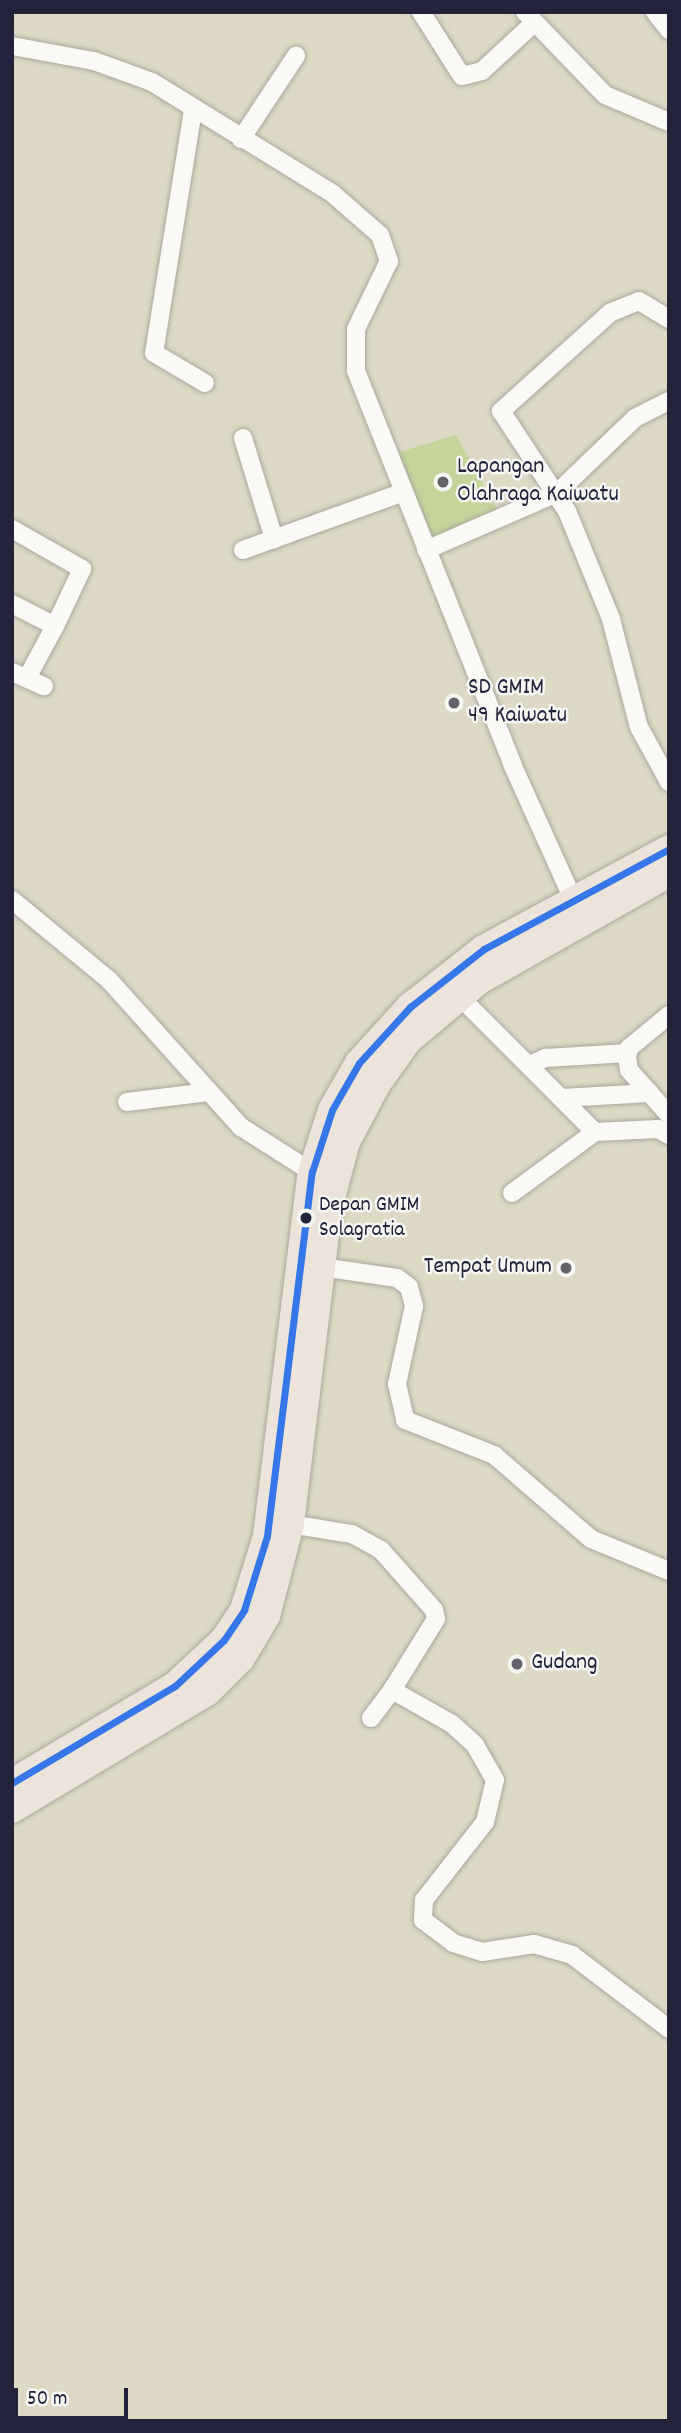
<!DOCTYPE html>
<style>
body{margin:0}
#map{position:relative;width:681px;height:2433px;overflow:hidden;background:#ddd9c5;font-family:Dekko,sans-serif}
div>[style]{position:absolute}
.green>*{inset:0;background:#c4d49b}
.roads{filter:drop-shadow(0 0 2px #aaa89e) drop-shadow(0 0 2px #aaa89e)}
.minor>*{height:18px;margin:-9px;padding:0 9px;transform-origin:9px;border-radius:9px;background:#faf9f6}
.trunk>*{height:28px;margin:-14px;padding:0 14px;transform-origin:14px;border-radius:14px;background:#ece4db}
.bus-1>*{height:7px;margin:-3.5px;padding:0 3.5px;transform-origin:3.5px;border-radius:3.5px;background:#3577e9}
.dots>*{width:19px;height:19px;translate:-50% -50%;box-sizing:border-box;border:4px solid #f6f6f2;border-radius:50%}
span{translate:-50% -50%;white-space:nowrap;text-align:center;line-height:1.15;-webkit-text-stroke:5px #f6f6f2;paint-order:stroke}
.bus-label{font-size:22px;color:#22223b}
.left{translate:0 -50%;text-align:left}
.poi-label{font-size:24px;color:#22223b}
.right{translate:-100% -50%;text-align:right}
.frame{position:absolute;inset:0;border:14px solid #22223b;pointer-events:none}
.scale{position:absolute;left:14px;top:2388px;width:114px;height:32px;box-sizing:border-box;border:4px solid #22223b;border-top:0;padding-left:9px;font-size:21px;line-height:24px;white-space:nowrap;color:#22223b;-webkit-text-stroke:5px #f6f6f2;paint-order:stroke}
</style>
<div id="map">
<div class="green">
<i style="clip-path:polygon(456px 435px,497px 510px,428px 540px,393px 454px)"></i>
</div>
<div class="roads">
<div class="minor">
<i style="left:421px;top:12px;width:76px;rotate:57.4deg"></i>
<i style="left:462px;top:76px;width:21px;rotate:-14deg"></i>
<i style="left:482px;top:71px;width:69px;rotate:-42.7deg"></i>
<i style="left:525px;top:12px;width:115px;rotate:46.1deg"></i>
<i style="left:605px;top:95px;width:69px;rotate:22.9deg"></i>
<i style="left:655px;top:12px;width:23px;rotate:52deg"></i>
<i style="left:12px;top:46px;width:83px;rotate:10.4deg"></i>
<i style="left:94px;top:61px;width:62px;rotate:19.9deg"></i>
<i style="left:152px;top:82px;width:213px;rotate:31.7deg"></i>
<i style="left:333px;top:194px;width:62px;rotate:41.1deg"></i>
<i style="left:380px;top:235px;width:28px;rotate:71deg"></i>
<i style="left:389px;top:261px;width:76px;rotate:115.9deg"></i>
<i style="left:356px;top:329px;width:42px;rotate:90deg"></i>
<i style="left:356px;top:371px;width:423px;rotate:68.3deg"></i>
<i style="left:512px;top:764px;width:146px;rotate:65.7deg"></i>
<i style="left:193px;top:110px;width:246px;rotate:99.1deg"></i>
<i style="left:154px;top:353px;width:59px;rotate:30.5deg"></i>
<i style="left:241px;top:139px;width:100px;rotate:-56.5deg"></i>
<i style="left:669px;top:319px;width:35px;rotate:-149deg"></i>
<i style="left:639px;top:301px;width:31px;rotate:158deg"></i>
<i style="left:610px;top:313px;width:147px;rotate:138deg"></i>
<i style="left:501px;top:411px;width:120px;rotate:56.6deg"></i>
<i style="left:567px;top:511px;width:117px;rotate:67.8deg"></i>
<i style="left:611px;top:619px;width:112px;rotate:75.5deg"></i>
<i style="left:639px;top:727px;width:63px;rotate:61.4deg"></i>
<i style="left:243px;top:438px;width:106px;rotate:72.9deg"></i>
<i style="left:12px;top:529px;width:81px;rotate:29.7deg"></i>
<i style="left:82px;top:569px;width:63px;rotate:115.3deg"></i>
<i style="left:55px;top:626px;width:48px;rotate:-152.9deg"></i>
<i style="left:243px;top:550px;width:168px;rotate:-19.8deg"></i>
<i style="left:426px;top:550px;width:143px;rotate:-23.5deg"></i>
<i style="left:557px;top:493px;width:108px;rotate:-43.9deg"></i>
<i style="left:635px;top:418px;width:38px;rotate:-27deg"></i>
<i style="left:12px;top:672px;width:35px;rotate:24deg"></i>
<i style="left:27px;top:678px;width:59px;rotate:-61.7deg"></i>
<i style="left:12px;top:900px;width:126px;rotate:39.5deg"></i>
<i style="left:109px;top:980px;width:198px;rotate:48.1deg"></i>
<i style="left:241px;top:1127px;width:84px;rotate:32.4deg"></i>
<i style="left:459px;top:996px;width:192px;rotate:45deg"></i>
<i style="left:669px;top:1015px;width:52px;rotate:140.5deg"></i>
<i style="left:629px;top:1048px;width:9px;rotate:103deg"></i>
<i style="left:627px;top:1057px;width:13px;rotate:81deg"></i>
<i style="left:629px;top:1070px;width:60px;rotate:48.4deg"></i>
<i style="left:530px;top:1065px;width:17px;rotate:-25deg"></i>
<i style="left:545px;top:1058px;width:83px;rotate:-3.4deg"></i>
<i style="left:562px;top:1098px;width:88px;rotate:-3.3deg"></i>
<i style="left:127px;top:1102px;width:82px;rotate:-7deg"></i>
<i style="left:512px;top:1193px;width:103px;rotate:-36.3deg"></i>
<i style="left:595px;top:1132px;width:63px;rotate:-2.7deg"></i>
<i style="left:658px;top:1129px;width:13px;rotate:29deg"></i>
<i style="left:321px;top:1267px;width:77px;rotate:8.2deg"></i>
<i style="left:397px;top:1278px;width:15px;rotate:37deg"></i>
<i style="left:409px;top:1287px;width:20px;rotate:75deg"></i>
<i style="left:414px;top:1306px;width:80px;rotate:102.3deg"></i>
<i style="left:397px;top:1384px;width:37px;rotate:77deg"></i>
<i style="left:405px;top:1420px;width:96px;rotate:21.5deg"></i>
<i style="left:494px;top:1455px;width:128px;rotate:40.9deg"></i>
<i style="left:591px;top:1539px;width:84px;rotate:22.3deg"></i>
<i style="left:290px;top:1524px;width:63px;rotate:9.2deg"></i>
<i style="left:352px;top:1534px;width:33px;rotate:29deg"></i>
<i style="left:381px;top:1550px;width:80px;rotate:48.5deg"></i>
<i style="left:434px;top:1610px;width:9px;rotate:77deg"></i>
<i style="left:436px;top:1619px;width:84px;rotate:121.8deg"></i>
<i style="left:392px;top:1690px;width:69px;rotate:29.5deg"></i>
<i style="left:452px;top:1724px;width:31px;rotate:42deg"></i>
<i style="left:475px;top:1745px;width:40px;rotate:60.3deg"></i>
<i style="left:495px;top:1780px;width:43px;rotate:103.4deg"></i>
<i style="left:485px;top:1822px;width:99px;rotate:128deg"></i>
<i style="left:424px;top:1900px;width:20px;rotate:93deg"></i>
<i style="left:423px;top:1920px;width:38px;rotate:37deg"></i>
<i style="left:453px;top:1943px;width:30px;rotate:17deg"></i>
<i style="left:482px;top:1952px;width:53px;rotate:-8.7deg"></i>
<i style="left:534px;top:1944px;width:40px;rotate:16deg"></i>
<i style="left:572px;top:1955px;width:122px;rotate:37.3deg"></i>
<i style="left:371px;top:1718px;width:35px;rotate:-53deg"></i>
</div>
<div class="trunk">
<i style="left:12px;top:1783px;width:190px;rotate:-30.8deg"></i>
<i style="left:175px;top:1686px;width:67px;rotate:-43.2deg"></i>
<i style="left:224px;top:1640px;width:36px;rotate:-56deg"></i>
<i style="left:244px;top:1610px;width:77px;rotate:-72.7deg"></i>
<i style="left:267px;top:1536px;width:367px;rotate:-83deg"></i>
<i style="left:312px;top:1172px;width:65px;rotate:-72.1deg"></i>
<i style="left:332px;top:1110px;width:54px;rotate:-60.1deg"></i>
<i style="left:359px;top:1063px;width:76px;rotate:-47.7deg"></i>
<i style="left:410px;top:1007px;width:94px;rotate:-38.1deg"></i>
<i style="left:484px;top:949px;width:210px;rotate:-28.4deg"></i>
<i style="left:12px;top:1809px;width:227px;rotate:-31deg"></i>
<i style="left:207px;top:1692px;width:48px;rotate:-45deg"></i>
<i style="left:241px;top:1658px;width:49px;rotate:-59.2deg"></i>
<i style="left:266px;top:1616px;width:95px;rotate:-75.4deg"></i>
<i style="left:290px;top:1524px;width:317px;rotate:-83.1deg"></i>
<i style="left:328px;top:1209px;width:69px;rotate:-75deg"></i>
<i style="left:346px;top:1142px;width:64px;rotate:-62.2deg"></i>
<i style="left:376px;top:1085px;width:55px;rotate:-54.6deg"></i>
<i style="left:408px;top:1040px;width:92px;rotate:-40.1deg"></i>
<i style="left:478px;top:981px;width:219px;rotate:-29.5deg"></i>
</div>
</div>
<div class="bus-1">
<i style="left:12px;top:1783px;width:190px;rotate:-30.8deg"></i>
<i style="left:175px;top:1686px;width:67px;rotate:-43.2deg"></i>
<i style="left:224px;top:1640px;width:36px;rotate:-56deg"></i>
<i style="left:244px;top:1610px;width:77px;rotate:-72.7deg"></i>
<i style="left:267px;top:1536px;width:367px;rotate:-83deg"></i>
<i style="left:312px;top:1172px;width:65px;rotate:-72.1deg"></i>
<i style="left:332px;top:1110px;width:54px;rotate:-60.1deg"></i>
<i style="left:359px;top:1063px;width:76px;rotate:-47.7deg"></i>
<i style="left:410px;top:1007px;width:94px;rotate:-38.1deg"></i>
<i style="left:484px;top:949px;width:210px;rotate:-28.4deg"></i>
</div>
<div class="dots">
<i style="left:443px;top:482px;background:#63626b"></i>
<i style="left:454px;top:703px;background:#63626b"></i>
<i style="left:306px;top:1218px;background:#22223b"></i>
<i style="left:566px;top:1268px;background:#63626b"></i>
<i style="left:517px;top:1664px;background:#63626b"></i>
</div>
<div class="bus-label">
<span class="left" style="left:319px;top:1218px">Depan GMIM<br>Solagratia</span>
</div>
<div class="poi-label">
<span class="left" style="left:457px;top:482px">Lapangan<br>Olahraga Kaiwatu</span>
<span class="left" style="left:468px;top:703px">SD GMIM<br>49 Kaiwatu</span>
<span class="right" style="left:552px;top:1268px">Tempat Umum</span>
<span class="left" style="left:531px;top:1664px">Gudang</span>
</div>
<div class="frame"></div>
<div class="scale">50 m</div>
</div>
